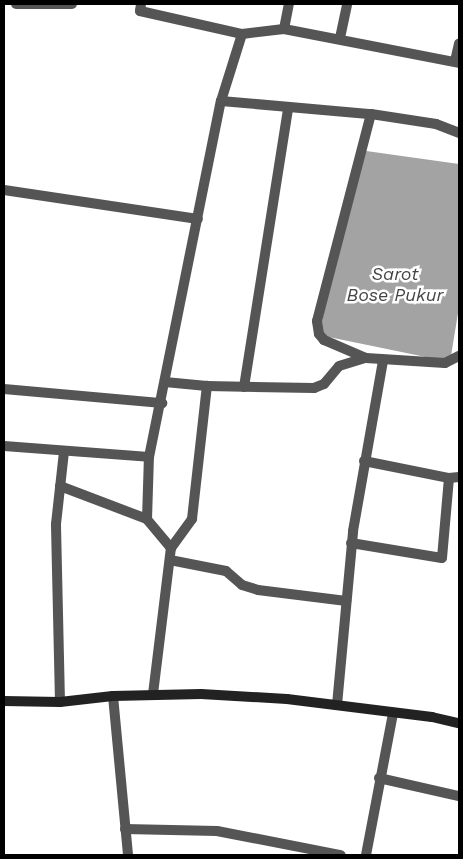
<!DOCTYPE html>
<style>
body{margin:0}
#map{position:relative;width:463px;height:859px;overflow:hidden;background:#fff;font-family:"Work Sans",sans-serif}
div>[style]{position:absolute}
.water>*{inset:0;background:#a3a3a3}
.street>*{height:10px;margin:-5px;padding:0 5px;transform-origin:5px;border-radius:5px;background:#555}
.secondary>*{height:10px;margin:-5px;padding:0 5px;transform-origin:5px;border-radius:5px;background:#222}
span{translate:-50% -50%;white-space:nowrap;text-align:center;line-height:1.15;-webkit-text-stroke:5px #fff;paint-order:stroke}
.water-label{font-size:18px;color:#444;font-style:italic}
.frame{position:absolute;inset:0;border:5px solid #000;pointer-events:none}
</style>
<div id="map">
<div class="water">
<i style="clip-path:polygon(359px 150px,459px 164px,459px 307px,450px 362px,319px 335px)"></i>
</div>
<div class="street">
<i style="left:16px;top:4px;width:56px"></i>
<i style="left:141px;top:4px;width:7px;rotate:98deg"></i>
<i style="left:140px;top:11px;width:105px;rotate:12.7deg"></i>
<i style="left:284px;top:29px;width:25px;rotate:-79deg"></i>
<i style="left:340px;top:38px;width:35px;rotate:-78deg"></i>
<i style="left:455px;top:61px;width:18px;rotate:-77deg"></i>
<i style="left:221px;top:101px;width:151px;rotate:5deg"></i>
<i style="left:371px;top:114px;width:66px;rotate:8.7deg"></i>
<i style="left:436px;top:124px;width:25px;rotate:21deg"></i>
<i style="left:4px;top:190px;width:196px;rotate:8.5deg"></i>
<i style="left:366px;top:358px;width:46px;rotate:-156.8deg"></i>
<i style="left:324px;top:340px;width:8px;rotate:-130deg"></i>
<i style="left:319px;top:334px;width:13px;rotate:-99deg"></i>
<i style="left:317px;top:321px;width:214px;rotate:-75.4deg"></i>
<i style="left:165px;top:382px;width:42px;rotate:5.4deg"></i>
<i style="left:207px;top:386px;width:107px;rotate:1.1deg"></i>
<i style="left:314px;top:388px;width:11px;rotate:-22deg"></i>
<i style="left:324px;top:384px;width:23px;rotate:-50deg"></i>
<i style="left:339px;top:366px;width:28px;rotate:-17deg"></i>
<i style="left:366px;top:358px;width:79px;rotate:3.6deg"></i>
<i style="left:445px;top:363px;width:16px;rotate:-27deg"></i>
<i style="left:244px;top:387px;width:282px;rotate:-81deg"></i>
<i style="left:4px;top:389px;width:159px;rotate:5.1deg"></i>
<i style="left:4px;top:446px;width:145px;rotate:4.3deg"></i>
<i style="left:364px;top:461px;width:87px;rotate:11.3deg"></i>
<i style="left:60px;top:486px;width:93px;rotate:20.8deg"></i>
<i style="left:351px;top:543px;width:92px;rotate:9.4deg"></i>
<i style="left:442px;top:558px;width:80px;rotate:-85deg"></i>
<i style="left:449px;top:478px;width:10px;rotate:-6deg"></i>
<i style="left:171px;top:548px;width:36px;rotate:-54deg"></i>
<i style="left:192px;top:519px;width:134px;rotate:-83.6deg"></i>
<i style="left:170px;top:560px;width:57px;rotate:11.1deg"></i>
<i style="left:226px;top:571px;width:21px;rotate:41deg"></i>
<i style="left:242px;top:585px;width:17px;rotate:17deg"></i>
<i style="left:258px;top:590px;width:89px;rotate:7.1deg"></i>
<i style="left:153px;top:694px;width:147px;rotate:-83deg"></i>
<i style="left:171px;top:548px;width:38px;rotate:-130deg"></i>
<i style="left:147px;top:519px;width:62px;rotate:-88.2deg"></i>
<i style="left:149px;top:457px;width:363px;rotate:-78.6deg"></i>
<i style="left:221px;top:101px;width:70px;rotate:-72.6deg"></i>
<i style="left:242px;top:34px;width:42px;rotate:-6.8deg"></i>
<i style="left:284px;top:29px;width:178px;rotate:11deg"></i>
<i style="left:113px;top:696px;width:160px;rotate:84.6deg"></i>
<i style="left:60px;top:702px;width:178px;rotate:-91.3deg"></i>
<i style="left:56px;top:524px;width:73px;rotate:-83.7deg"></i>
<i style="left:337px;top:705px;width:175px;rotate:-84.7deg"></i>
<i style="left:353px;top:531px;width:174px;rotate:-80deg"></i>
<i style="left:379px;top:778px;width:82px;rotate:12.7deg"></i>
<i style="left:125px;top:829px;width:92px;rotate:1.2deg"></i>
<i style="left:217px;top:831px;width:126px;rotate:11deg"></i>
<i style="left:366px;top:855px;width:145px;rotate:-79.2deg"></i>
</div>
<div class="secondary">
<i style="left:4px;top:701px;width:56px;rotate:1deg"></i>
<i style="left:60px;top:702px;width:53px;rotate:-6.5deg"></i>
<i style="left:113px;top:696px;width:88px;rotate:-1.3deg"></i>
<i style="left:201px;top:694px;width:86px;rotate:3.3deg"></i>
<i style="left:287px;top:699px;width:146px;rotate:7.1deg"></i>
<i style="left:432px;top:717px;width:28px;rotate:13deg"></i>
</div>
<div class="water-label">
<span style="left:395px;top:285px">Sarot<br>Bose Pukur</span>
</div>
<div class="frame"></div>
</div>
